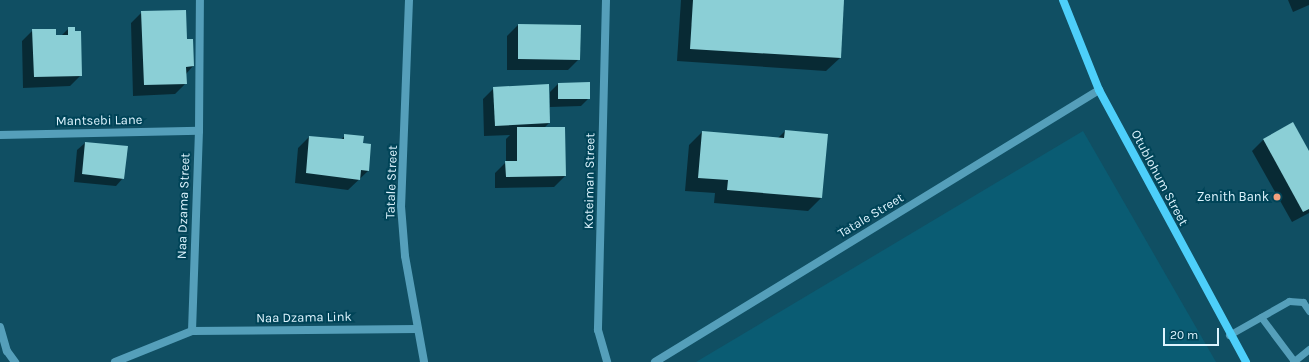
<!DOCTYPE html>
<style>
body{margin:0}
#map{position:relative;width:1309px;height:362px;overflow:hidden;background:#104f63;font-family:Karla,sans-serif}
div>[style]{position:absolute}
.built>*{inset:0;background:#0a5c73}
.shadow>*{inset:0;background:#0007}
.building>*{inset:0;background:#8bcfd6}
.lane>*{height:7px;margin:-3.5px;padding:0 3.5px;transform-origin:3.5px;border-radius:3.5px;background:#559fba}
.street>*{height:8px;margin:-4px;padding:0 4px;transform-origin:4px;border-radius:4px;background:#559fba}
.secondary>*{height:8px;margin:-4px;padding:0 4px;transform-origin:4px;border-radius:4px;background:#4dcffa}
.dots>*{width:11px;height:11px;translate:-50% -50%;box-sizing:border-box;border:2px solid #004458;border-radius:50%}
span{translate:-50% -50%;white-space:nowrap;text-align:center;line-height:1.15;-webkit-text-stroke:4px #004458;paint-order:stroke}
.street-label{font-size:13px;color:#ddf4fe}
.poi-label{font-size:13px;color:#ddf4fe}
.right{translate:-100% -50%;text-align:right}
.scale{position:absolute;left:1163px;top:328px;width:56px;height:18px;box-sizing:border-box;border:2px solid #ddf4fe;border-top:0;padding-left:5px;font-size:12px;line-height:14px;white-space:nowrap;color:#ddf4fe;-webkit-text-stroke:3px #004458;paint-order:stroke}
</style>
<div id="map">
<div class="built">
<i style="clip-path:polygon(1083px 131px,1216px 362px,696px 362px)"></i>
</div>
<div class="shadow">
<i style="clip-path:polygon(681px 0,843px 0,840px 58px,826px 71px,677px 61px)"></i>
<i style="clip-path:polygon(1288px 0,1309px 0,1309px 5px,1293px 12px)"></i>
<i style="clip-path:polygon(142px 12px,186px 40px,193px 66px,186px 74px,186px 83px,175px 94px,133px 96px,131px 23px)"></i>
<i style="clip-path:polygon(518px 25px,579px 59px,568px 70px,507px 70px,507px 36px)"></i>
<i style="clip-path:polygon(69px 28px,81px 75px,70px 86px,23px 88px,22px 41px,33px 30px,61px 36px)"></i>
<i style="clip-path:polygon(558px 84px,589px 84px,589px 98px,581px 106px,550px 107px,550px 92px)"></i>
<i style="clip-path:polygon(548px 85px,549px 123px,544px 128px,565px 176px,554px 187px,495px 188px,495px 173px,506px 162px,506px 139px,510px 135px,484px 136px,483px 99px,494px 88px)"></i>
<i style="clip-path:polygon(1293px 123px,1309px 153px,1309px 213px,1292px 222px,1252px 151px,1263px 140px)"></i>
<i style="clip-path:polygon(785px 131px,821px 198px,808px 211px,714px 203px,715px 193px,685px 191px,689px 145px,702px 132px,777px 139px)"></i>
<i style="clip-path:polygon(345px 136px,362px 144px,368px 171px,348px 190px,295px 183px,298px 148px,309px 137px,340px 140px)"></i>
<i style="clip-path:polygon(85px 143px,123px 178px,116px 186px,74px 182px,77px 150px)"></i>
</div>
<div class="building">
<i style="clip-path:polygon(693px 0,844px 0,841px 58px,690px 49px)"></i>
<i style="clip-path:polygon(186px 10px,187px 39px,193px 39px,194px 66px,186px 67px,187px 84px,144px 85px,141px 11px)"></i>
<i style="clip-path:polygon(518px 24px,581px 25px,580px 60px,518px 59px)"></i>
<i style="clip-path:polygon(68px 27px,75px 27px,75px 31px,81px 31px,82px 76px,34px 77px,32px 29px,56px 29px,56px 35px,68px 35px)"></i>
<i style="clip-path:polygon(590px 82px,590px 99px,558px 99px,558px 83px)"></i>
<i style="clip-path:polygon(549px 84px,550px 123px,495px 126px,493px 87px)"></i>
<i style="clip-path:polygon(1293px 122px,1309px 151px,1309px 209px,1303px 212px,1263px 139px)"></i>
<i style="clip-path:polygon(517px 127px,565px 127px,566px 176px,506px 177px,505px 161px,517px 161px)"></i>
<i style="clip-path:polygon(785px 130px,828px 134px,822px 198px,727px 190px,728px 180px,698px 178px,702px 131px,784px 138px)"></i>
<i style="clip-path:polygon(344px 134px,364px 136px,363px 143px,371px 144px,369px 171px,361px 170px,360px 180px,306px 173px,309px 136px,344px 139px)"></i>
<i style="clip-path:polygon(85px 142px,128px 146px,124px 179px,82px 174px)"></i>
</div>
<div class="lane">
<i style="left:1261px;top:317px;width:55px;rotate:53.1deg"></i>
<i style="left:1229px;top:335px;width:69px;rotate:-29.5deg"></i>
<i style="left:1289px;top:301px;width:14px;rotate:4deg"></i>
<i style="left:1303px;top:302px;width:11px;rotate:56deg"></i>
<i style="left:1293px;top:362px;width:21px;rotate:-39deg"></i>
</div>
<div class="street">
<i style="left:409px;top:0;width:206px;rotate:92.2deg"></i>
<i style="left:401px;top:206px;width:50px;rotate:85.4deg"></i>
<i style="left:405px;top:256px;width:108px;rotate:79.8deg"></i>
<i style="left:606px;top:0;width:330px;rotate:91.4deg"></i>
<i style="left:598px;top:330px;width:33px;rotate:74deg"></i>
<i style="left:0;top:135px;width:199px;rotate:-1.2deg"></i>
<i style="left:0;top:327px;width:25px;rotate:74deg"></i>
<i style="left:7px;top:351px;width:14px;rotate:54deg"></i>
<i style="left:192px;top:331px;width:200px;rotate:-88deg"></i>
<i style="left:199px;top:131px;width:131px;rotate:-89.6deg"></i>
<i style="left:115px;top:362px;width:83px;rotate:-21.9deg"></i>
<i style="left:192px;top:331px;width:225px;rotate:-0.5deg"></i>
<i style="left:655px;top:362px;width:521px;rotate:-31.49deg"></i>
</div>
<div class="secondary">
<i style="left:1063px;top:0;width:97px;rotate:68.2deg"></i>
<i style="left:1099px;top:90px;width:309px;rotate:61.6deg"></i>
</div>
<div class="dots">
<i style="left:1277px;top:197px;background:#f2a17e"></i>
</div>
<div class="street-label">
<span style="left:99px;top:121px;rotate:-1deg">Mantsebi Lane</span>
<span style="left:1159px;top:178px;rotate:62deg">Otublohum Street</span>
<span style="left:590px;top:181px;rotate:-89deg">Koteiman Street</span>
<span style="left:392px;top:182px;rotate:-88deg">Tatale Street</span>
<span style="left:184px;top:206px;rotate:-88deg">Naa Dzama Street</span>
<span style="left:871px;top:216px;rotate:-31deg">Tatale Street</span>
<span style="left:304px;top:318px;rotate:-1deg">Naa Dzama Link</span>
</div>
<div class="poi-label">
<span class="right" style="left:1269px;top:197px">Zenith Bank</span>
</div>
<div class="scale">20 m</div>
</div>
